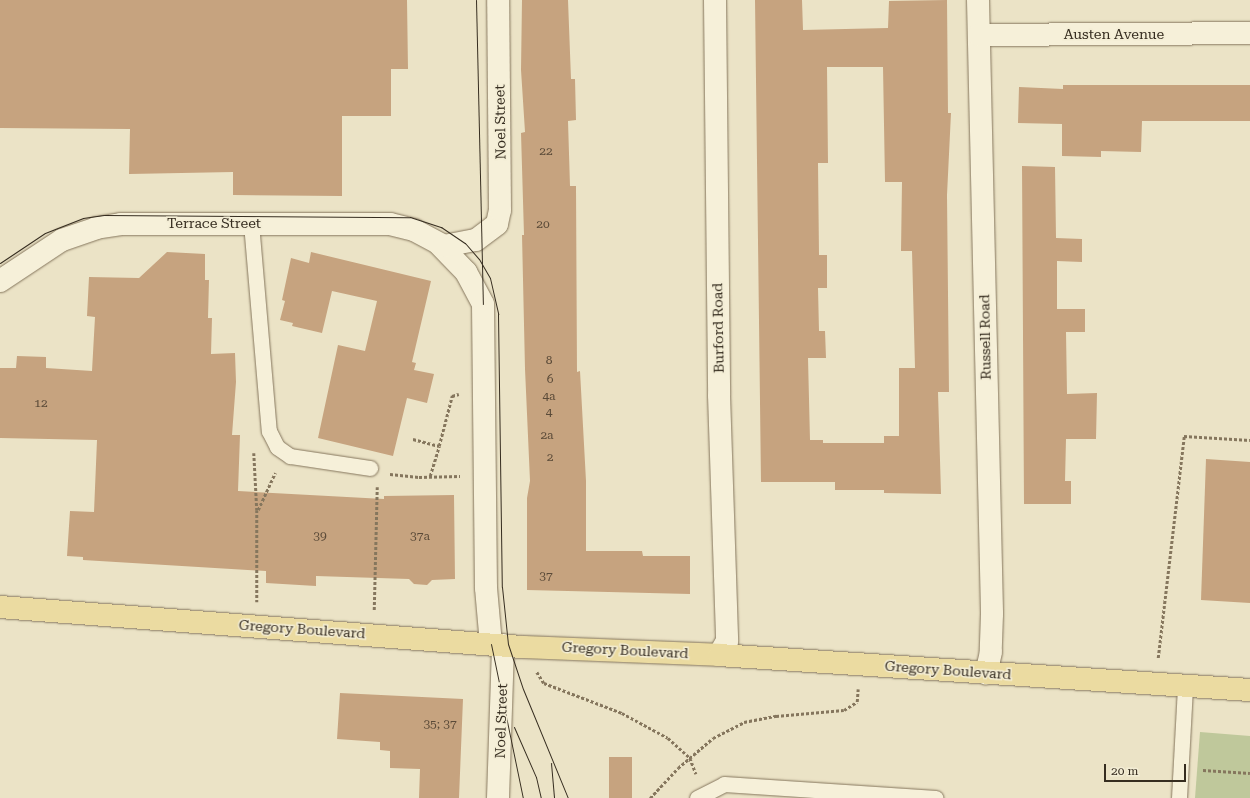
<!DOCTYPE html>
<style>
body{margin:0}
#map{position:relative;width:1250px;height:798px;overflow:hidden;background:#ebe3c6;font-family:"Roboto Serif",serif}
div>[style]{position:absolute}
.green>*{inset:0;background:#bfc89b}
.building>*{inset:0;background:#c6a37f}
.path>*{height:2.5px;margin-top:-1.25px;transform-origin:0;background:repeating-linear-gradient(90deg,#85765d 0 3px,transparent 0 5px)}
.roads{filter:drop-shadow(0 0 1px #85765d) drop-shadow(0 0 1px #85765d)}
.service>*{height:15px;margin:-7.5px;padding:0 7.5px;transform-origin:7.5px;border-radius:7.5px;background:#f6f0d9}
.minor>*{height:22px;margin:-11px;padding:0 11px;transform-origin:11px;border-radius:11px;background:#f6f0d9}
.tertiary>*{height:22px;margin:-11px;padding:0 11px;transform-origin:11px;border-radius:11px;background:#f6f0d9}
.primary>*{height:22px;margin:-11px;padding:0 11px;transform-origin:11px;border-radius:11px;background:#ebdba1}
.tram>*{height:1px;margin:-0.5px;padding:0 0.5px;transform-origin:0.5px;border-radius:0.5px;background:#362d20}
span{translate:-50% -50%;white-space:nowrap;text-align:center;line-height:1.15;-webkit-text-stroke:3px #f3edd5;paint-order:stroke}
.number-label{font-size:12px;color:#5a4a38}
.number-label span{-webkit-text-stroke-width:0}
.street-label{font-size:14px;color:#362d20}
.scale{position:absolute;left:1104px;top:764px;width:82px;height:18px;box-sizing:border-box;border:2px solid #362d20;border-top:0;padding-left:5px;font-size:12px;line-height:14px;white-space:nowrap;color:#362d20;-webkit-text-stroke:3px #f3edd5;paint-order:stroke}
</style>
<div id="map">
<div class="green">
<i style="clip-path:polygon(1200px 732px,1250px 736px,1250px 798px,1195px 798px)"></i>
</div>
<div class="building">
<i style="clip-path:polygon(0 0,407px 0,408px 69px,391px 69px,391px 116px,342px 116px,342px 196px,233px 195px,233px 172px,129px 174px,130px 129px,0 128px)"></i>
<i style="clip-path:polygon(522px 0,568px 0,571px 79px,575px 79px,576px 120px,568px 121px,570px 186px,576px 186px,577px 372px,580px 371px,586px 481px,586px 551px,642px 551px,643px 556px,690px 556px,690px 594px,527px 590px,527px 498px,530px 481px,525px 369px,522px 235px,524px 235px,521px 133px,525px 132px,521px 70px)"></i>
<i style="clip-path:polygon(evenodd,755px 0,802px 0,803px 30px,888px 28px,889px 1px,947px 0,948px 113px,951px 113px,947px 195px,949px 392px,938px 392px,941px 494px,884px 493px,884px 490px,835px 490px,835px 482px,761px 482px,755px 0,827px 67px,883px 67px,885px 182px,902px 182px,901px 251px,912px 251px,915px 368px,899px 368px,899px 436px,884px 436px,884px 443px,823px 443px,823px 440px,810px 440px,808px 358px,826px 358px,825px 331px,819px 331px,818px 288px,827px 288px,827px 255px,819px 255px,818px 163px,828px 163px,827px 67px)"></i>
<i style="clip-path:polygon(1063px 85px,1250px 85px,1250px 121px,1142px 121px,1141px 152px,1101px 151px,1101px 157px,1062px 156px,1062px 124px,1018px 123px,1019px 87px,1063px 89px)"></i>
<i style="clip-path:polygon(1022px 166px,1055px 167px,1056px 238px,1082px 239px,1082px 262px,1057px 261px,1057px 309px,1085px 309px,1085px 332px,1066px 332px,1067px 394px,1097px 393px,1096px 439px,1066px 439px,1065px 481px,1071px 481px,1071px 504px,1024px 504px)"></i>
<i style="clip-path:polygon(167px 252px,205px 254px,205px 280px,209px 280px,208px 318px,212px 318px,211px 354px,235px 353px,236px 382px,232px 435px,240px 435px,238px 491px,384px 499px,384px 496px,454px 495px,455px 579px,432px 580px,427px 585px,414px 584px,409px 579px,316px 576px,316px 586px,266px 583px,266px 571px,83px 560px,83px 557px,67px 556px,70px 511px,94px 512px,97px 440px,0 438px,0 368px,16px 368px,17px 356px,46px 357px,46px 368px,92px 371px,95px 317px,87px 316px,89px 277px,139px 278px)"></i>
<i style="clip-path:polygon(311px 252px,431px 281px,412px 362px,416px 363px,414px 370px,434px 374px,427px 403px,407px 398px,393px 456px,318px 438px,338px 345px,365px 351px,377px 301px,332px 291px,322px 333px,292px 326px,293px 323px,280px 320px,285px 301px,282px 300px,291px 258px,309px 263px)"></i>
<i style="clip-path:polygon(1206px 459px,1250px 462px,1250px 603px,1201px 600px)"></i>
<i style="clip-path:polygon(340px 693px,463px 699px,459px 798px,419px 798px,420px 769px,390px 768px,390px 751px,380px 750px,380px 742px,337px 739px)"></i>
<i style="clip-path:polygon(609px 757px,632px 757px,632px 798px,609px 798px)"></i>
</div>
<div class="path">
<i style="left:413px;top:439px;width:27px;rotate:15deg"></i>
<i style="left:439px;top:446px;width:52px;rotate:-75.4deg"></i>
<i style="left:452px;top:396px;width:7px;rotate:-16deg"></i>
<i style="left:254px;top:453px;width:57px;rotate:87deg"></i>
<i style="left:257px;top:510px;width:92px;rotate:90deg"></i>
<i style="left:390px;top:474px;width:29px;rotate:6deg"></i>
<i style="left:419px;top:477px;width:41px;rotate:-1.4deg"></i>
<i style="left:430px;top:476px;width:31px;rotate:-73deg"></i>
<i style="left:258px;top:510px;width:41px;rotate:-65.3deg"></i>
<i style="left:374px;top:610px;width:123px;rotate:-88.6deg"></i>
<i style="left:1158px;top:658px;width:224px;rotate:-83.3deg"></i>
<i style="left:1184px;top:436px;width:66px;rotate:3.5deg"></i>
<i style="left:537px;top:672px;width:13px;rotate:58deg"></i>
<i style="left:544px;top:683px;width:84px;rotate:21deg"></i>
<i style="left:622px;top:713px;width:52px;rotate:28.5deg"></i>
<i style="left:668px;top:738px;width:30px;rotate:42deg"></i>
<i style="left:690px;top:758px;width:17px;rotate:69deg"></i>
<i style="left:1203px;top:770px;width:47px;rotate:3.7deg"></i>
<i style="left:650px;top:798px;width:41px;rotate:-47deg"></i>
<i style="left:678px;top:768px;width:46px;rotate:-40.6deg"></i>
<i style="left:713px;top:738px;width:35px;rotate:-27deg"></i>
<i style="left:744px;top:722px;width:33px;rotate:-11deg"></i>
<i style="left:776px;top:716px;width:68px;rotate:-5deg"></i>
<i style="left:844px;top:710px;width:15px;rotate:-32deg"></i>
<i style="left:857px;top:702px;width:13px;rotate:-86deg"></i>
</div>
<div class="roads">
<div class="service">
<i style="left:251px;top:223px;width:209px;rotate:85.1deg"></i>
<i style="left:269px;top:431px;width:18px;rotate:63deg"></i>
<i style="left:277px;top:447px;width:16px;rotate:35deg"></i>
<i style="left:290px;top:456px;width:81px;rotate:8.5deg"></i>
<i style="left:697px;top:798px;width:30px;rotate:-27deg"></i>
<i style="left:724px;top:784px;width:212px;rotate:3.8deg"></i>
<i style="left:1179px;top:798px;width:112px;rotate:-86.9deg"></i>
</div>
<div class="minor">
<i style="left:715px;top:0;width:395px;rotate:89.4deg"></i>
<i style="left:719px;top:395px;width:246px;rotate:88.1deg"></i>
<i style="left:727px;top:641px;width:16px;rotate:120deg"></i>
<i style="left:978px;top:0;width:614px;rotate:88.69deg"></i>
<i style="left:992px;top:614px;width:38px;rotate:92deg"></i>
<i style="left:991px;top:652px;width:22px;rotate:103deg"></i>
<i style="left:979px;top:35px;width:271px;rotate:-0.4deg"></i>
<i style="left:439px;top:244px;width:39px;rotate:46deg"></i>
<i style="left:466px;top:272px;width:36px;rotate:62deg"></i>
<i style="left:483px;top:304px;width:284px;rotate:89.4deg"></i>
<i style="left:486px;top:588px;width:56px;rotate:84.9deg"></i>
<i style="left:0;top:281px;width:74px;rotate:-33.5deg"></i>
<i style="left:62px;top:240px;width:36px;rotate:-19deg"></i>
<i style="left:96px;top:228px;width:25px;rotate:-9deg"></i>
<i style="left:121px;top:224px;width:269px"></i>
<i style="left:390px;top:224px;width:25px;rotate:14deg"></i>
<i style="left:414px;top:230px;width:34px;rotate:28deg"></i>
<i style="left:444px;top:246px;width:33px;rotate:-11deg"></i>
<i style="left:476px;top:240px;width:26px;rotate:-37deg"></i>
<i style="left:497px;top:224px;width:14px;rotate:-78deg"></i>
<i style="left:500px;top:210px;width:210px;rotate:-90.5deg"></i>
</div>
<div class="tertiary">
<i style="left:498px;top:798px;width:153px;rotate:-88.1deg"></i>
</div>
<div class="primary">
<i style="left:0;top:607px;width:524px;rotate:4.38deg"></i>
<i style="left:522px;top:647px;width:197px;rotate:2.3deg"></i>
<i style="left:719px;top:655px;width:532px;rotate:3.77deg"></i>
</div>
</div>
<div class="tram">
<i style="left:476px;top:0;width:304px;rotate:88.7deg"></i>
<i style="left:0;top:263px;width:54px;rotate:-33.7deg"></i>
<i style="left:45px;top:233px;width:41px;rotate:-21.5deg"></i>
<i style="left:83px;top:218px;width:21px;rotate:-8deg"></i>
<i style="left:104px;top:215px;width:306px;rotate:0.4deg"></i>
<i style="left:410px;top:217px;width:33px;rotate:18deg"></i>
<i style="left:441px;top:227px;width:29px;rotate:34deg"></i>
<i style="left:465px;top:243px;width:21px;rotate:49deg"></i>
<i style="left:479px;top:259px;width:22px;rotate:60deg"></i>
<i style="left:490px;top:278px;width:37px;rotate:77deg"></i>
<i style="left:498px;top:314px;width:273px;rotate:89.2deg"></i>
<i style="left:502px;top:587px;width:57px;rotate:84deg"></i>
<i style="left:508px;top:644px;width:47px;rotate:71.6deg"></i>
<i style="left:523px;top:689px;width:118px;rotate:67.6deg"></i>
<i style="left:491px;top:644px;width:157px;rotate:78.3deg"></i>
<i style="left:514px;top:727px;width:55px;rotate:66.3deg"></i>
<i style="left:536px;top:777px;width:22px;rotate:77deg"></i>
<i style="left:551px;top:763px;width:35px;rotate:85deg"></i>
</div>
<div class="number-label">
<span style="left:546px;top:152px">22</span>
<span style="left:543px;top:225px">20</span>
<span style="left:549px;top:361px">8</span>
<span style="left:550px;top:380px">6</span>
<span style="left:549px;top:397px">4a</span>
<span style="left:41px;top:404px">12</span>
<span style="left:549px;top:413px">4</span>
<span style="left:547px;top:436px">2a</span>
<span style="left:550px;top:458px">2</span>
<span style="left:320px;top:537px">39</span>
<span style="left:420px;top:537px">37a</span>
<span style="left:546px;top:577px">37</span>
<span style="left:440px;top:725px">35; 37</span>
</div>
<div class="street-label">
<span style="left:1114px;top:34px">Austen Avenue</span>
<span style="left:500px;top:122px;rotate:-91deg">Noel Street</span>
<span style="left:214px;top:223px">Terrace Street</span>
<span style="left:718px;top:328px;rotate:-91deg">Burford Road</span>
<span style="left:985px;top:337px;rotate:-91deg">Russell Road</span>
<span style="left:302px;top:629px;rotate:4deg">Gregory Boulevard</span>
<span style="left:625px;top:650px;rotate:3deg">Gregory Boulevard</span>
<span style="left:948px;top:670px;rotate:4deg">Gregory Boulevard</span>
<span style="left:501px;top:721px;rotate:-88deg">Noel Street</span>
</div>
<div class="scale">20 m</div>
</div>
